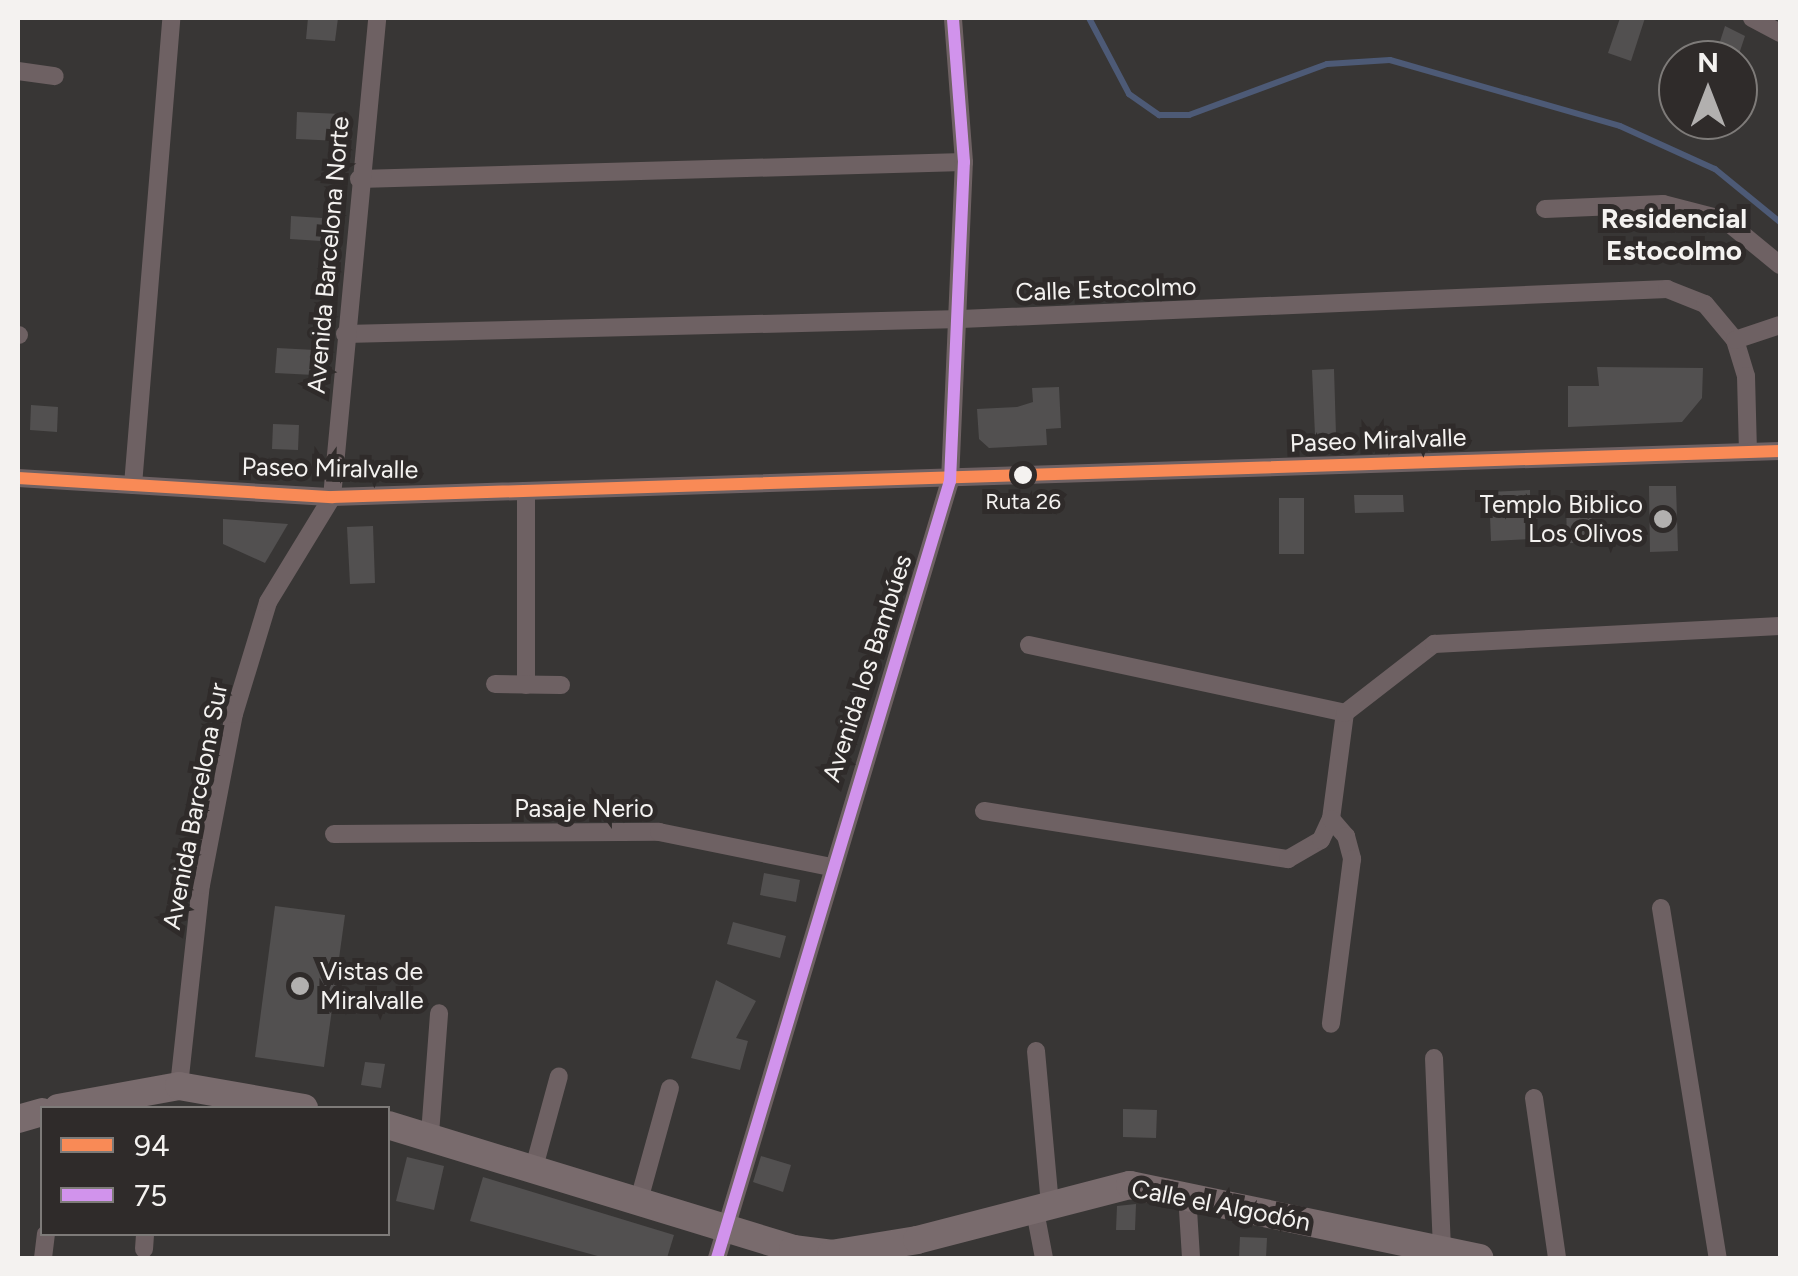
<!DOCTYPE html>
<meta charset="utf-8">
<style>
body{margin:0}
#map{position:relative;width:1798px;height:1276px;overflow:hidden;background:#383635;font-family:Figtree,sans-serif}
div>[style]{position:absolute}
.stream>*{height:6px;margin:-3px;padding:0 3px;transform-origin:3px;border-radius:3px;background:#4d5a76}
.building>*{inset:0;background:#525050}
.street>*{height:18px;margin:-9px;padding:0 9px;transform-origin:9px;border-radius:9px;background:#6e6163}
.secondary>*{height:28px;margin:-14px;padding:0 14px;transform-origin:14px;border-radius:14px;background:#796b6d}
.bus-1>*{height:12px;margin:-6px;padding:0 6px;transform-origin:6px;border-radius:6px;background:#f98a56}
.bus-2>*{height:12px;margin:-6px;padding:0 6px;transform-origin:6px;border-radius:6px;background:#d193ec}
.dots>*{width:28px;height:28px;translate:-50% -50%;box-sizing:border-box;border:5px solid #2f2b2a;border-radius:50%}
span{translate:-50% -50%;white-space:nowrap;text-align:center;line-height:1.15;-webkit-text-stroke:10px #2f2b2a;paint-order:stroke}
.bus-label{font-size:22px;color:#f4f2f0}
.street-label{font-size:25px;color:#f4f2f0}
.poi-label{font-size:25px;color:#f4f2f0}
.right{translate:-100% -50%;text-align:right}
.left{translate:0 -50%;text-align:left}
.neighbourhood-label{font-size:28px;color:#f4f2f0;font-weight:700}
.frame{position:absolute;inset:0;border:20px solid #f4f2f0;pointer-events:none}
.legend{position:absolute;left:40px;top:1106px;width:350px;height:130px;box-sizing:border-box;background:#2f2b2a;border:2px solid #7e7b79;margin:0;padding:12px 18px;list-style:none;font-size:30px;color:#f4f2f0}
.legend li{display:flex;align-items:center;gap:20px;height:50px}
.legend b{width:50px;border:2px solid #7e7b79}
.north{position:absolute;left:1658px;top:40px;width:100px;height:100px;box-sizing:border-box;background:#2f2b2a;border:2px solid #7e7b79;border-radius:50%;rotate:0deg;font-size:28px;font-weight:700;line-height:40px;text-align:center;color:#f4f2f0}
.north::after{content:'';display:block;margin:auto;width:35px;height:45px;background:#b2b0af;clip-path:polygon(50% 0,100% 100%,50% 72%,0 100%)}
</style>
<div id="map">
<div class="stream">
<i style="left:1089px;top:18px;width:86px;rotate:62.2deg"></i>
<i style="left:1129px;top:94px;width:37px;rotate:35deg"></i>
<i style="left:1159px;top:115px;width:30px"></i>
<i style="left:1189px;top:115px;width:147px;rotate:-20.3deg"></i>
<i style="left:1327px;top:64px;width:63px;rotate:-3.6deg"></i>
<i style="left:1390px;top:60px;width:239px;rotate:16deg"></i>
<i style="left:1620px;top:126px;width:104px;rotate:24.4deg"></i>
<i style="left:1715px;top:169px;width:84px;rotate:39.2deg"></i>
</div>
<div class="building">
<i style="clip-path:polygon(308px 18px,338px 18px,335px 41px,306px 39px)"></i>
<i style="clip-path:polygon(1620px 18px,1645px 18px,1631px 61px,1608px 53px)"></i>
<i style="clip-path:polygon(1725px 26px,1745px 36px,1737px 60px,1714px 60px)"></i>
<i style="clip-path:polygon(297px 112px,341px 114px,340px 141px,296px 139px)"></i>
<i style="clip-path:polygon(291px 216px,322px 218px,321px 241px,290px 239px)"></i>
<i style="clip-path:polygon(277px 348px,315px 350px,314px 375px,275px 373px)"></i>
<i style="clip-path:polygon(1597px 367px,1703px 368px,1702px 398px,1682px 422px,1568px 427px,1568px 386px,1599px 386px)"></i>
<i style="clip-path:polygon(1334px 369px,1336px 435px,1315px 435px,1312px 370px)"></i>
<i style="clip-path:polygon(1059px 387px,1061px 428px,1046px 429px,1047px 445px,989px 448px,979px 439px,977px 409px,1017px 407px,1033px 402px,1032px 388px)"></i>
<i style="clip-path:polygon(31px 405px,58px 407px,57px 432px,30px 430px)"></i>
<i style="clip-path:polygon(273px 424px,299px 425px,298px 450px,272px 449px)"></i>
<i style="clip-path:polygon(1649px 486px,1676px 486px,1678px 551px,1650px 552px)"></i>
<i style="clip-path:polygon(1530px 490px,1531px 539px,1491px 541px,1489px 492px)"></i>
<i style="clip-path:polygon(1354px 495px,1403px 495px,1404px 512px,1355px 513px)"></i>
<i style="clip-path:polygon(1279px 498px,1304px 498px,1304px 554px,1279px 554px)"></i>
<i style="clip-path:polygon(1566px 499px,1591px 499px,1592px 543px,1567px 543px)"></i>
<i style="clip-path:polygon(223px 519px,288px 524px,265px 563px,223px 544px)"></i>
<i style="clip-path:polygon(373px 526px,375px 583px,350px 584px,347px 527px)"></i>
<i style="clip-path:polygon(764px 873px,800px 880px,796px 902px,760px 895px)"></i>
<i style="clip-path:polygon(275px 906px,345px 915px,324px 1067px,255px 1057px)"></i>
<i style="clip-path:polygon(733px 922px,786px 936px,780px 958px,727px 944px)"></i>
<i style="clip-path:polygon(716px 980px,756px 1001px,736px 1038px,748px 1041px,740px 1070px,691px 1058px)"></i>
<i style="clip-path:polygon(365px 1062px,385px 1064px,381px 1088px,361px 1085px)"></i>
<i style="clip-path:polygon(1123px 1109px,1157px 1110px,1156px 1138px,1123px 1137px)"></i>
<i style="clip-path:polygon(761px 1156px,791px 1165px,783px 1192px,753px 1182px)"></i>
<i style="clip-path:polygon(407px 1157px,444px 1166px,434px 1210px,396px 1201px)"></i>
<i style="clip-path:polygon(483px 1177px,674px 1235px,667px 1258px,605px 1258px,470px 1221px)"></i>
<i style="clip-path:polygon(1136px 1204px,1135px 1230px,1116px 1230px,1117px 1206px)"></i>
<i style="clip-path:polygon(1240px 1237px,1267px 1238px,1266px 1258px,1239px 1258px)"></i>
</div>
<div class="street">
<i style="left:1752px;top:18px;width:32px;rotate:28deg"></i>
<i style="left:18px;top:71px;width:37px;rotate:8deg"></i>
<i style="left:359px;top:179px;width:605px;rotate:-1.61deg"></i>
<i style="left:1545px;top:209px;width:118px;rotate:-2.4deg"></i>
<i style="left:1663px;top:204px;width:64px;rotate:14.5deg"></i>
<i style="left:1725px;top:220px;width:71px;rotate:39.3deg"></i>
<i style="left:345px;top:334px;width:616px;rotate:-1.39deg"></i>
<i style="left:961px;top:319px;width:707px;rotate:-2.43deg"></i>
<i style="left:1667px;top:289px;width:41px;rotate:21.5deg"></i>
<i style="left:1705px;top:304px;width:47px;rotate:50.2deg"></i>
<i style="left:1735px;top:340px;width:38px;rotate:73deg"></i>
<i style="left:1746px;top:376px;width:76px;rotate:88.5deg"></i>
<i style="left:18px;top:335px;width:1px"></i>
<i style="left:1735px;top:340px;width:47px;rotate:-18.4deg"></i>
<i style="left:18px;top:478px;width:315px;rotate:3.5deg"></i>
<i style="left:332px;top:497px;width:1449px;rotate:-1.82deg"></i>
<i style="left:133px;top:485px;width:469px;rotate:-85.3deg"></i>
<i style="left:526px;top:494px;width:191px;rotate:90deg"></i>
<i style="left:1029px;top:645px;width:323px;rotate:12.1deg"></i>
<i style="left:495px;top:684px;width:66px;rotate:0.9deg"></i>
<i style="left:984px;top:811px;width:308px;rotate:9deg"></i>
<i style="left:1288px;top:859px;width:38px;rotate:-30deg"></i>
<i style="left:1321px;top:840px;width:23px;rotate:-65deg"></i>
<i style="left:1331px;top:819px;width:107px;rotate:-82.5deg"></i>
<i style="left:1345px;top:713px;width:113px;rotate:-37.8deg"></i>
<i style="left:1434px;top:644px;width:346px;rotate:-3deg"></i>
<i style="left:1331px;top:819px;width:23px;rotate:49deg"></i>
<i style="left:1346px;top:836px;width:24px;rotate:75deg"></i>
<i style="left:1352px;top:859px;width:166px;rotate:97.3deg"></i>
<i style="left:334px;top:834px;width:325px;rotate:-0.4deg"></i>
<i style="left:659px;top:832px;width:176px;rotate:11.5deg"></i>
<i style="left:1661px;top:908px;width:355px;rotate:80.8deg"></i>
<i style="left:1036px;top:1051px;width:155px;rotate:84.8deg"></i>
<i style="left:1434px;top:1058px;width:192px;rotate:87.6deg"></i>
<i style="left:179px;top:1086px;width:202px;rotate:-83.8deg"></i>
<i style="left:201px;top:885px;width:174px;rotate:-79.1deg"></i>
<i style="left:234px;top:714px;width:117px;rotate:-73.1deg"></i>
<i style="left:268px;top:602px;width:123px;rotate:-58.6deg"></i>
<i style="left:332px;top:497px;width:481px;rotate:-84.6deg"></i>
<i style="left:1534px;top:1098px;width:162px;rotate:81.8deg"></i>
<i style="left:430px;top:1134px;width:121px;rotate:-85.7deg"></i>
<i style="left:533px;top:1171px;width:98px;rotate:-74.7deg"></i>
<i style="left:1187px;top:1194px;width:64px;rotate:86.4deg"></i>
<i style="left:639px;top:1200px;width:116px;rotate:-74.5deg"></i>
<i style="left:1035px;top:1211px;width:48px;rotate:79.2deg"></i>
<i style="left:144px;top:1249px;width:15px;rotate:-86deg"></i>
<i style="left:43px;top:1258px;width:24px;rotate:-83deg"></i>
<i style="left:717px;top:1258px;width:811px;rotate:-73.31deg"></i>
<i style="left:950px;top:481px;width:319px;rotate:-87.5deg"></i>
<i style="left:964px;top:162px;width:144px;rotate:-94.4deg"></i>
</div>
<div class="secondary">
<i style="left:58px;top:1108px;width:123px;rotate:-10.3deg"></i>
<i style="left:179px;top:1086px;width:127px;rotate:10deg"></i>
<i style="left:18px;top:1119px;width:25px;rotate:-16deg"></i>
<i style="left:388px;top:1125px;width:424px;rotate:17deg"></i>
<i style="left:793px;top:1249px;width:38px;rotate:7deg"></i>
<i style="left:831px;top:1254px;width:87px;rotate:-9.2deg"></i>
<i style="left:917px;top:1240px;width:220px;rotate:-14.5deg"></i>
<i style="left:1130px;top:1185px;width:357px;rotate:11.8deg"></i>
</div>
<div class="bus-1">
<i style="left:18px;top:478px;width:315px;rotate:3.5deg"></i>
<i style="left:332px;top:497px;width:1449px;rotate:-1.82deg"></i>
</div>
<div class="bus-2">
<i style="left:717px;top:1258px;width:811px;rotate:-73.31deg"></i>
<i style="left:950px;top:481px;width:319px;rotate:-87.5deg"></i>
<i style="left:964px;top:162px;width:144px;rotate:-94.4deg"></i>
</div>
<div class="dots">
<i style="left:1023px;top:475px;background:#f4f2f0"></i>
<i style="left:1663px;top:519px;background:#b2b0af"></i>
<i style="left:300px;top:986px;background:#b2b0af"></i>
</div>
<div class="bus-label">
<span style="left:1023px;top:502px">Ruta 26</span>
</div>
<div class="street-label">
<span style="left:328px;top:255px;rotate:-85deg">Avenida Barcelona Norte</span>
<span style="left:1106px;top:289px;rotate:-2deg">Calle Estocolmo</span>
<span style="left:1378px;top:440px;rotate:-2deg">Paseo Miralvalle</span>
<span style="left:330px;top:468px;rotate:1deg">Paseo Miralvalle</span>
<span style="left:867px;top:668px;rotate:-72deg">Avenida los Bambúes</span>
<span style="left:195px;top:806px;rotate:-79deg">Avenida Barcelona Sur</span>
<span style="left:584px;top:808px">Pasaje Nerio</span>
<span style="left:1221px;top:1205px;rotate:11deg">Calle el Algodón</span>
</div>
<div class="poi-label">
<span class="right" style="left:1643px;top:519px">Templo Biblico<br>Los Olivos</span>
<span class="left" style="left:320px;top:986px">Vistas de<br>Miralvalle</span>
</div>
<div class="neighbourhood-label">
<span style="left:1674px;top:234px">Residencial<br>Estocolmo</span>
</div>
<div class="frame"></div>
<ul class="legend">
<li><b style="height:12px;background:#f98a56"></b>94</li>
<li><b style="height:12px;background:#d193ec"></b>75</li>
</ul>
<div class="north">N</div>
</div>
